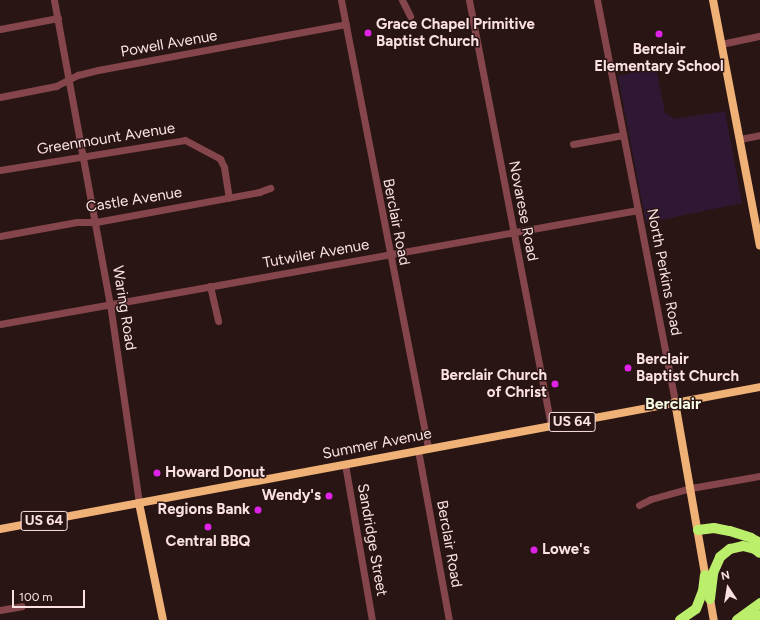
<!DOCTYPE html>
<style>
body{margin:0}
#map{position:relative;width:760px;height:620px;overflow:hidden;background:#2a1515;font-family:Figtree,sans-serif}
div>[style]{position:absolute}
.green>*{inset:0;background:#2f1834}
.minor>*{height:7px;margin:-3.5px;padding:0 3.5px;transform-origin:3.5px;border-radius:3.5px;background:#84454b}
.major>*{height:8px;margin:-4px;padding:0 4px;transform-origin:4px;border-radius:4px;background:#efb175}
.highway>*{height:10px;margin:-5px;padding:0 5px;transform-origin:5px;border-radius:5px;background:#bbee6a}
.dots>*{width:11px;height:11px;translate:-50% -50%;box-sizing:border-box;border:2px solid #2a1515;border-radius:50%}
span{translate:-50% -50%;white-space:nowrap;text-align:center;line-height:1.15;-webkit-text-stroke:3px #2a1515;paint-order:stroke}
.shield-label span{padding:1px 3px;background:#2a1515;border:1px solid;border-radius:3px;-webkit-text-stroke-width:0}
.shield-label{font-size:14px;color:#fce1e2;font-weight:700}
.poi-label{font-size:15px;color:#fce1e2;font-weight:700}
.left{translate:0 -50%;text-align:left}
.right{translate:-100% -50%;text-align:right}
.street-label{font-size:15px;color:#fce1e2}
.neighbourhood-label{font-size:16px;color:#f6fce3;font-weight:700}
.north{position:absolute;left:708px;top:568px;width:40px;height:40px;-webkit-text-stroke:3px #2a1515;paint-order:stroke;rotate:348deg;font-size:11px;font-weight:700;line-height:16px;text-align:center;color:#fce1e2}
.north::after{content:'';display:block;margin:auto;width:14px;height:18px;background:#fce1e2;clip-path:polygon(50% 0,100% 100%,50% 72%,0 100%)}
.scale{position:absolute;left:12px;top:590px;width:73px;height:18px;box-sizing:border-box;border:2px solid #fce1e2;border-top:0;padding-left:5px;font-size:12px;line-height:14px;white-space:nowrap;color:#fce1e2;-webkit-text-stroke:3px #2a1515;paint-order:stroke}
</style>
<div id="map">
<div class="green">
<i style="clip-path:polygon(656px 68px,665px 113px,675px 119px,725px 111px,742px 203px,646px 223px,618px 76px)"></i>
</div>
<div class="minor">
<i style="left:54px;top:0;width:309px;rotate:79.6deg"></i>
<i style="left:110px;top:304px;width:201px;rotate:81.7deg"></i>
<i style="left:341px;top:0;width:456px;rotate:79deg"></i>
<i style="left:402px;top:0;width:18px;rotate:63deg"></i>
<i style="left:469px;top:0;width:434px;rotate:79.1deg"></i>
<i style="left:597px;top:0;width:409px;rotate:79deg"></i>
<i style="left:0;top:29px;width:59px;rotate:-10.7deg"></i>
<i style="left:721px;top:44px;width:40px;rotate:-12deg"></i>
<i style="left:0;top:97px;width:57px;rotate:-11.1deg"></i>
<i style="left:56px;top:86px;width:25px;rotate:-27deg"></i>
<i style="left:78px;top:75px;width:21px;rotate:-14deg"></i>
<i style="left:98px;top:70px;width:252px;rotate:-10.5deg"></i>
<i style="left:740px;top:139px;width:20px;rotate:-11deg"></i>
<i style="left:573px;top:144px;width:51px;rotate:-10.2deg"></i>
<i style="left:0;top:170px;width:187px;rotate:-9.2deg"></i>
<i style="left:185px;top:140px;width:40px;rotate:28deg"></i>
<i style="left:220px;top:159px;width:9px;rotate:63deg"></i>
<i style="left:224px;top:167px;width:31px;rotate:81deg"></i>
<i style="left:0;top:236px;width:78px;rotate:-10.3deg"></i>
<i style="left:77px;top:222px;width:19px"></i>
<i style="left:96px;top:222px;width:166px;rotate:-10.4deg"></i>
<i style="left:259px;top:192px;width:12px;rotate:-20deg"></i>
<i style="left:210px;top:286px;width:36px;rotate:77deg"></i>
<i style="left:0;top:324px;width:648px;rotate:-10.13deg"></i>
<i style="left:418px;top:450px;width:173px;rotate:79.7deg"></i>
<i style="left:345px;top:464px;width:158px;rotate:80.2deg"></i>
<i style="left:639px;top:505px;width:13px;rotate:-27deg"></i>
<i style="left:651px;top:499px;width:41px;rotate:-15.4deg"></i>
<i style="left:691px;top:488px;width:70px;rotate:-9.9deg"></i>
<i style="left:0;top:610px;width:22px;rotate:-10deg"></i>
</div>
<div class="major">
<i style="left:713px;top:0;width:250px;rotate:79.2deg"></i>
<i style="left:675px;top:402px;width:181px;rotate:80.1deg"></i>
<i style="left:139px;top:503px;width:119px;rotate:78.4deg"></i>
<i style="left:0;top:529px;width:773px;rotate:-10.58deg"></i>
<i style="left:709px;top:593px;width:27px;rotate:80deg"></i>
</div>
<div class="highway">
<i style="left:698px;top:530px;width:16px;rotate:-7deg"></i>
<i style="left:714px;top:528px;width:16px;rotate:11deg"></i>
<i style="left:730px;top:531px;width:22px;rotate:18deg"></i>
<i style="left:751px;top:538px;width:10px;rotate:29deg"></i>
<i style="left:710px;top:599px;width:26px;rotate:-83deg"></i>
<i style="left:713px;top:573px;width:17px;rotate:-66deg"></i>
<i style="left:720px;top:557px;width:13px;rotate:-39deg"></i>
<i style="left:730px;top:549px;width:13px;rotate:-13deg"></i>
<i style="left:743px;top:546px;width:12px;rotate:14deg"></i>
<i style="left:755px;top:549px;width:6px;rotate:39deg"></i>
<i style="left:680px;top:620px;width:19px;rotate:-35deg"></i>
<i style="left:696px;top:609px;width:19px;rotate:-69deg"></i>
<i style="left:703px;top:591px;width:16px;rotate:-83deg"></i>
<i style="left:737px;top:620px;width:29px;rotate:-36deg"></i>
<i style="left:748px;top:620px;width:13px;rotate:-23deg"></i>
</div>
<div class="dots">
<i style="left:368px;top:33px;background:#df23e6"></i>
<i style="left:659px;top:34px;background:#df23e6"></i>
<i style="left:628px;top:368px;background:#df23e6"></i>
<i style="left:555px;top:384px;background:#df23e6"></i>
<i style="left:157px;top:473px;background:#df23e6"></i>
<i style="left:329px;top:496px;background:#df23e6"></i>
<i style="left:258px;top:510px;background:#df23e6"></i>
<i style="left:208px;top:527px;background:#df23e6"></i>
<i style="left:534px;top:550px;background:#df23e6"></i>
</div>
<div class="shield-label">
<span style="left:572px;top:422px">US 64</span>
<span style="left:44px;top:521px">US 64</span>
</div>
<div class="poi-label">
<span class="left" style="left:376px;top:33px">Grace Chapel Primitive<br>Baptist Church</span>
<span style="left:659px;top:58px">Berclair<br>Elementary School</span>
<span class="left" style="left:636px;top:368px">Berclair<br>Baptist Church</span>
<span class="right" style="left:547px;top:384px">Berclair Church<br>of Christ</span>
<span class="left" style="left:165px;top:473px">Howard Donut</span>
<span class="right" style="left:321px;top:496px">Wendy's</span>
<span class="right" style="left:250px;top:510px">Regions Bank</span>
<span style="left:208px;top:542px">Central BBQ</span>
<span class="left" style="left:542px;top:550px">Lowe's</span>
</div>
<div class="street-label">
<span style="left:169px;top:44px;rotate:-10deg">Powell Avenue</span>
<span style="left:106px;top:139px;rotate:-9deg">Greenmount Avenue</span>
<span style="left:134px;top:200px;rotate:-9deg">Castle Avenue</span>
<span style="left:523px;top:211px;rotate:79deg">Novarese Road</span>
<span style="left:396px;top:222px;rotate:79deg">Berclair Road</span>
<span style="left:316px;top:254px;rotate:-10deg">Tutwiler Avenue</span>
<span style="left:664px;top:272px;rotate:79deg">North Perkins Road</span>
<span style="left:124px;top:308px;rotate:81deg">Waring Road</span>
<span style="left:377px;top:444px;rotate:-11deg">Summer Avenue</span>
<span style="left:372px;top:540px;rotate:80deg">Sandridge Street</span>
<span style="left:449px;top:544px;rotate:80deg">Berclair Road</span>
</div>
<div class="neighbourhood-label">
<span style="left:673px;top:404px">Berclair</span>
</div>
<div class="north">N</div>
<div class="scale">100 m</div>
</div>
